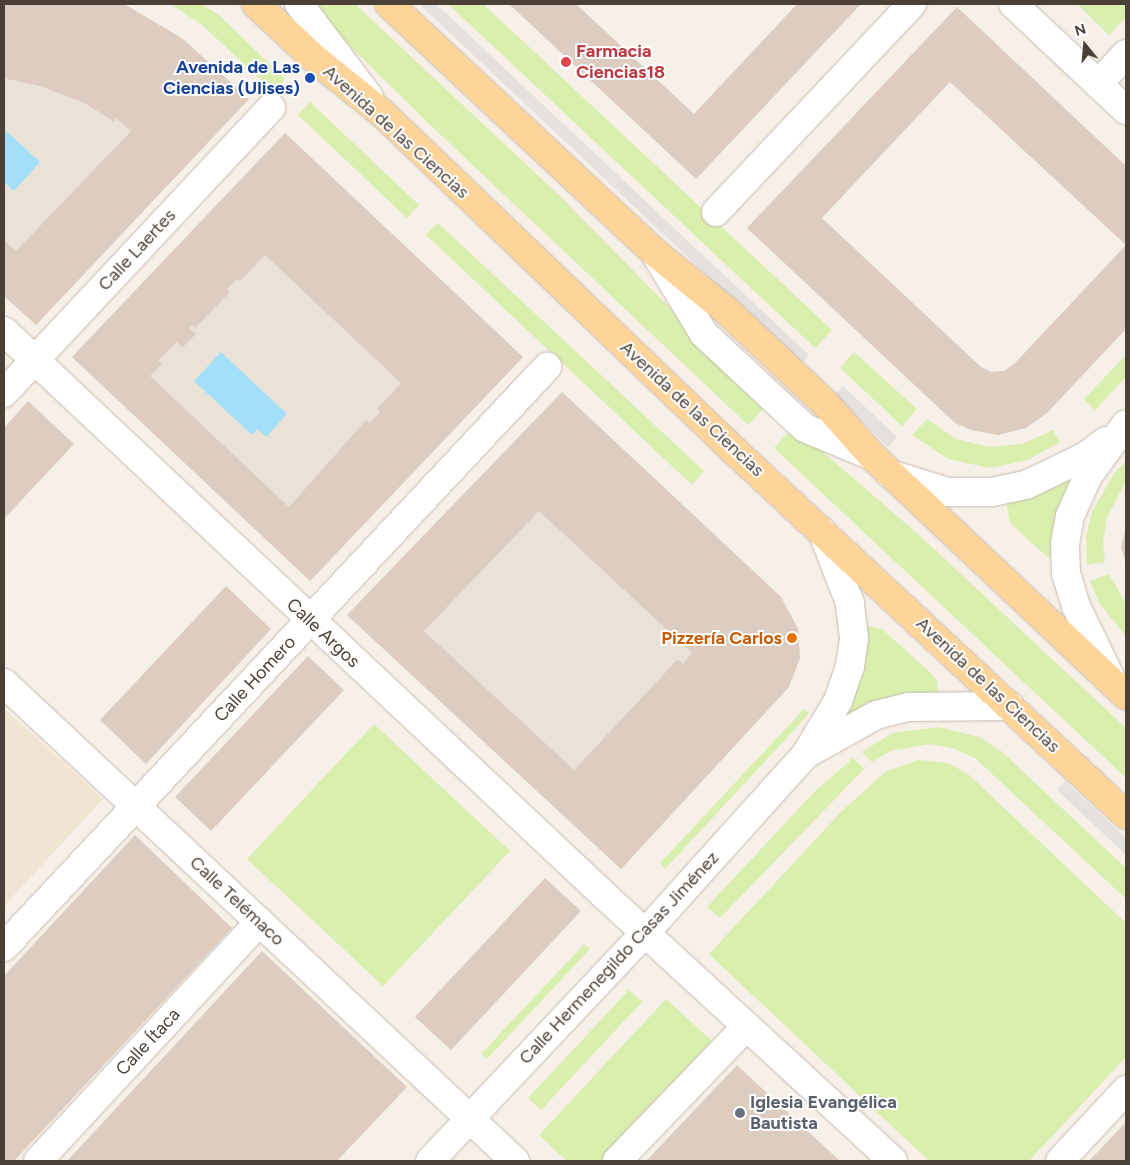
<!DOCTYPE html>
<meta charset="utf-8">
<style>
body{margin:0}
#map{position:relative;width:1130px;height:1165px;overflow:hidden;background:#f6f0e9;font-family:Figtree,sans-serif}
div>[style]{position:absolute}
.residential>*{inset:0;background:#ebe2d7}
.education>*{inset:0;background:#f0e4d2}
.green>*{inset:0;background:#daeeae}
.parking>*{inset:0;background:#e4e1de}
.water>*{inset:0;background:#a1e0f8}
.building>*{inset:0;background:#dccdc0}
.roads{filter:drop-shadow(0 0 1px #c6baae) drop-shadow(0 0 1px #c6baae)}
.minor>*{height:28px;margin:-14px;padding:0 14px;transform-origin:14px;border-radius:14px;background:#fff}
.major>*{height:28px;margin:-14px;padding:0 14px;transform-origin:14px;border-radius:14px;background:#ffd499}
.dots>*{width:14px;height:14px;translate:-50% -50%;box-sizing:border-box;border:2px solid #fff;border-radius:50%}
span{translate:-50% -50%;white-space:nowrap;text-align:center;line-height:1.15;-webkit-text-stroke:4px #fff;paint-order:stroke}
.health-label{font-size:18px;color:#be3a42;font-weight:700}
.left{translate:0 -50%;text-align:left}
.transit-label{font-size:18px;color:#164399;font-weight:700}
.right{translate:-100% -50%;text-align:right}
.street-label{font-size:18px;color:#4b4036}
.food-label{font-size:18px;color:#c56008;font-weight:700}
.worship-label{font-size:18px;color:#5b616d;font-weight:700}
.frame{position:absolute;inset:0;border:5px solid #4b4036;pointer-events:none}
.north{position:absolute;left:1060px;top:20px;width:50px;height:50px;-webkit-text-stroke:4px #fff;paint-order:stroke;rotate:343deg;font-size:14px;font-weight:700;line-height:20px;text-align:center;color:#4b4036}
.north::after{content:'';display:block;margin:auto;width:18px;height:22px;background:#4b4036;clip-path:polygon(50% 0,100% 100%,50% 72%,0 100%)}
</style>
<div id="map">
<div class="residential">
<i style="clip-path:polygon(4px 4px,124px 4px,183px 39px,249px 99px,36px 325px,4px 296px)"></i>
<i style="clip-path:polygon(285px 133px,523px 357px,310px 581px,72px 357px)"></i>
<i style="clip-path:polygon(562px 392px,781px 597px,798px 629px,800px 658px,789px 687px,621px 869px,347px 615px)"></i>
</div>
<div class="education">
<i style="clip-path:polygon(4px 708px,103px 799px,4px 906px)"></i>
</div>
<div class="green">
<i style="clip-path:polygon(171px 4px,202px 4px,220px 16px,285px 79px,274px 92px,202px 25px)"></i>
<i style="clip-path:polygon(307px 4px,355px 4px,561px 197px,655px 293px,769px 403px,748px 425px,426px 121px)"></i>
<i style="clip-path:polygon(448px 4px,483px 4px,832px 330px,815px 348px)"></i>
<i style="clip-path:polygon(1077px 4px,1126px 4px,1126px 17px,1109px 35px)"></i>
<i style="clip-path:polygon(310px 102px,419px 205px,407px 218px,298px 115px)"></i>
<i style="clip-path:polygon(438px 223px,704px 471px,692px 485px,426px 235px)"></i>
<i style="clip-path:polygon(854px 352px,917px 409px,902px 426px,840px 368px)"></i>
<i style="clip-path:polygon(1126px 355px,1126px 377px,1095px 410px,1084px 399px)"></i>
<i style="clip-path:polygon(927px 419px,956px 439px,989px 447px,1022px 444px,1053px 430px,1060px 442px,1028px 460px,990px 468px,948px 459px,912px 435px)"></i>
<i style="clip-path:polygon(794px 427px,918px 534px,1126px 728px,1126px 778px,774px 448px)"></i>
<i style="clip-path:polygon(1126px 461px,1126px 481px,1107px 517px,1103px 541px,1105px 562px,1087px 565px,1086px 536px,1092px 512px,1113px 475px)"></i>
<i style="clip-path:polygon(1072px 478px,1059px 511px,1053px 557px,1047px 557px,1010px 523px,1006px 499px)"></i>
<i style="clip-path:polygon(1109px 574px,1126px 604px,1126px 636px,1099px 603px,1090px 581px)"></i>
<i style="clip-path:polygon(864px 625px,882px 629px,930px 672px,937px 681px,938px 695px,848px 721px,844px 717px)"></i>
<i style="clip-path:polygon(804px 709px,809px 713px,796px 728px,665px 869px,660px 863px)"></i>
<i style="clip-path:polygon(374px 724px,510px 851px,383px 986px,247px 859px)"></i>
<i style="clip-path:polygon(939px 727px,979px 737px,1000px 750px,1126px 868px,1126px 899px,975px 758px,952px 748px,930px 744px,890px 751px,872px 762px,862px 752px,892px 733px)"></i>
<i style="clip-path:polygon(853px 758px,864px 769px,720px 918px,707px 907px,815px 791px)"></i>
<i style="clip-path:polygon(918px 760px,948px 763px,968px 774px,1126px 923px,1126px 1057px,1029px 1161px,929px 1161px,709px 954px,840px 813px,885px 772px)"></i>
<i style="clip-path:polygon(584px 944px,590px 949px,487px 1059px,481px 1054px)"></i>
<i style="clip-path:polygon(629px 990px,642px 1002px,541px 1110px,528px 1098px)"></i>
<i style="clip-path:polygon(666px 999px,712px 1041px,601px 1161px,567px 1161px,539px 1135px)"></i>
</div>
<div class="parking">
<i style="clip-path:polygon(419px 4px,436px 4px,809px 355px,801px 364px)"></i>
<i style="clip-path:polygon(843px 386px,897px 437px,888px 447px,834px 396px)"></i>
<i style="clip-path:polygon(1065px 781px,1126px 838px,1126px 855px,1057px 790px)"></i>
</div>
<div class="water">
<i style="clip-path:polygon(4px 129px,40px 162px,14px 191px,4px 182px)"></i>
<i style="clip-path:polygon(221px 352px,287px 414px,266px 437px,257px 429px,252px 435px,194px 381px)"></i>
</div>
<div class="building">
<i style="clip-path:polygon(4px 4px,124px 4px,183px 39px,249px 99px,36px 325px,4px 296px,4px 240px,16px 251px,131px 131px,116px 118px,114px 122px,85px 103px,40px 86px,7px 79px,4px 75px)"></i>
<i style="clip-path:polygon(509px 4px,576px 4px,694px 114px,797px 4px,861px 4px,696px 179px)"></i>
<i style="clip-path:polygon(957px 7px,1126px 166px,1126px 245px,950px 82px,822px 218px,981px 367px,991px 372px,1004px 371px,1015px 363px,1126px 245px,1126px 329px,1047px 413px,1026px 428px,998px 435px,971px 430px,955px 423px,747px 228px)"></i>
<i style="clip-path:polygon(evenodd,285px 133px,523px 357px,310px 581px,72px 357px,285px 133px,265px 255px,401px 383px,377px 409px,380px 412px,370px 423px,366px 420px,289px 507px,150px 376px,162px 364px,158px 361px,177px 342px,182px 348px,196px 334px,189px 328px,192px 325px,195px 328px,230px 292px,227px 289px,237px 279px,240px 281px,265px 255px)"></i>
<i style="clip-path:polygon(evenodd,562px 392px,781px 597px,798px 629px,800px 658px,789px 687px,621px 869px,347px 615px,562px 392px,539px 511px,692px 653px,683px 664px,678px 659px,574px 770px,424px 631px,539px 511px)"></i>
<i style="clip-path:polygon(28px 401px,74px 444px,4px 519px,4px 428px)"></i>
<i style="clip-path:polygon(1126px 527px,1126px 564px,1121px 547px)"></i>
<i style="clip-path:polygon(226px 586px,271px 629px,146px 764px,100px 720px)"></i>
<i style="clip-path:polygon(308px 656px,344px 690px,211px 831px,175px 797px)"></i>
<i style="clip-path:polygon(135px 835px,232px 928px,14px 1161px,4px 1161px,4px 976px)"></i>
<i style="clip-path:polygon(545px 878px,581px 911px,451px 1050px,415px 1017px)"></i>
<i style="clip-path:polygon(262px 951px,407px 1087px,337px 1161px,67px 1161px)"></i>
<i style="clip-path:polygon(737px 1065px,840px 1161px,646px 1161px)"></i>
<i style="clip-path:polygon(1126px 1122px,1126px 1161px,1089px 1161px)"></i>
</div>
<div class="roads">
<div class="minor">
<i style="left:299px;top:4px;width:116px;rotate:53deg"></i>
<i style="left:1013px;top:4px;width:155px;rotate:43.2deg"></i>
<i style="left:1098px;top:84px;width:41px;rotate:-47deg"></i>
<i style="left:716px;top:212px;width:286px;rotate:-46.7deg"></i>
<i style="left:656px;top:255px;width:92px;rotate:58.7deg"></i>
<i style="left:704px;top:334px;width:125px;rotate:43deg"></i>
<i style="left:795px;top:419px;width:13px;rotate:42deg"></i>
<i style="left:805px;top:428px;width:73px;rotate:22.7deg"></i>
<i style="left:4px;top:331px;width:825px;rotate:43.23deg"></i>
<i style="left:605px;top:896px;width:391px;rotate:42.6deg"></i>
<i style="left:4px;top:393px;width:391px;rotate:-46.9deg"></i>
<i style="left:890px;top:474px;width:61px;rotate:17.2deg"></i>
<i style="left:948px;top:492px;width:44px"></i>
<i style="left:992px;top:492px;width:35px;rotate:-12deg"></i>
<i style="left:1026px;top:485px;width:67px;rotate:-25.8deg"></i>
<i style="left:1086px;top:456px;width:25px;rotate:-37deg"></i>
<i style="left:4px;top:683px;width:700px;rotate:43.09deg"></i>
<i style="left:1113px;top:683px;width:85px;rotate:-115.7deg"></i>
<i style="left:1076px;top:606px;width:34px;rotate:-107deg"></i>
<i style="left:1066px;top:573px;width:29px;rotate:-92deg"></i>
<i style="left:1065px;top:544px;width:28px;rotate:-80deg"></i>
<i style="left:1070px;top:516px;width:44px;rotate:-65.8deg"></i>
<i style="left:1088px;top:476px;width:64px;rotate:-53.8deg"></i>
<i style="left:808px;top:753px;width:78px;rotate:-29.2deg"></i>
<i style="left:876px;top:715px;width:34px;rotate:-14deg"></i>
<i style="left:909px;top:707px;width:101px;rotate:-0.6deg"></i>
<i style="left:4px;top:947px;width:795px;rotate:-46.89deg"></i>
<i style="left:38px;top:1161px;width:326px;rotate:-47.2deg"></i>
<i style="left:430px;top:1161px;width:313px;rotate:-46.7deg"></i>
<i style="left:645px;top:933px;width:241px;rotate:-48deg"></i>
<i style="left:806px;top:754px;width:62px;rotate:-58.9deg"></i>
<i style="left:838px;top:701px;width:36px;rotate:-71deg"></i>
<i style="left:850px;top:667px;width:29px;rotate:-82deg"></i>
<i style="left:854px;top:638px;width:35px;rotate:-97deg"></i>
<i style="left:850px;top:603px;width:77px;rotate:-111.3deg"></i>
<i style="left:617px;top:1161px;width:186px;rotate:-46.1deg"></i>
<i style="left:1060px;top:1161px;width:97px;rotate:-47.1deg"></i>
</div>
<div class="major">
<i style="left:256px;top:4px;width:81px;rotate:43deg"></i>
<i style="left:315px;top:59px;width:86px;rotate:38.9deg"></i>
<i style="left:382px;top:113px;width:480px;rotate:43.8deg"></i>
<i style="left:728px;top:445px;width:543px;rotate:42.91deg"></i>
<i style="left:389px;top:4px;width:362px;rotate:43.1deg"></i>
<i style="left:653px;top:251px;width:97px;rotate:39.1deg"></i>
<i style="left:728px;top:312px;width:134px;rotate:43.2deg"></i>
<i style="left:826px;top:404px;width:69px;rotate:48.5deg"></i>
<i style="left:872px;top:456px;width:349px;rotate:43.3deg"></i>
</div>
</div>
<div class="dots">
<i style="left:566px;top:62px;background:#e0444e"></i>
<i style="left:310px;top:78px;background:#1a4fb4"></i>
<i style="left:792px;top:638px;background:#e8710a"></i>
<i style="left:740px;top:1113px;background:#6b7280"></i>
</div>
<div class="health-label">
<span class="left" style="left:576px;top:62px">Farmacia<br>Ciencias18</span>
</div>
<div class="transit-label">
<span class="right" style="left:300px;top:78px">Avenida de Las<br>Ciencias (Ulises)</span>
</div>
<div class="street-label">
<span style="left:396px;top:132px;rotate:42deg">Avenida de las Ciencias</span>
<span style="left:137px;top:250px;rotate:-47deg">Calle Laertes</span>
<span style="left:692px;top:409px;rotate:43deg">Avenida de las Ciencias</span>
<span style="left:323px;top:633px;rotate:43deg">Calle Argos</span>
<span style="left:255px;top:679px;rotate:-47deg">Calle Homero</span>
<span style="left:988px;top:685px;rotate:43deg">Avenida de las Ciencias</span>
<span style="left:237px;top:901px;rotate:43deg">Calle Telémaco</span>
<span style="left:619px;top:958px;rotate:-47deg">Calle Hermenegildo Casas Jiménez</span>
<span style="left:148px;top:1042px;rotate:-47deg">Calle Ítaca</span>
</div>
<div class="food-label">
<span class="right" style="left:782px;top:638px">Pizzería Carlos</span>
</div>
<div class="worship-label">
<span class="left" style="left:750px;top:1113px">Iglesia Evangélica<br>Bautista</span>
</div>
<div class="frame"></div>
<div class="north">N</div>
</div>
